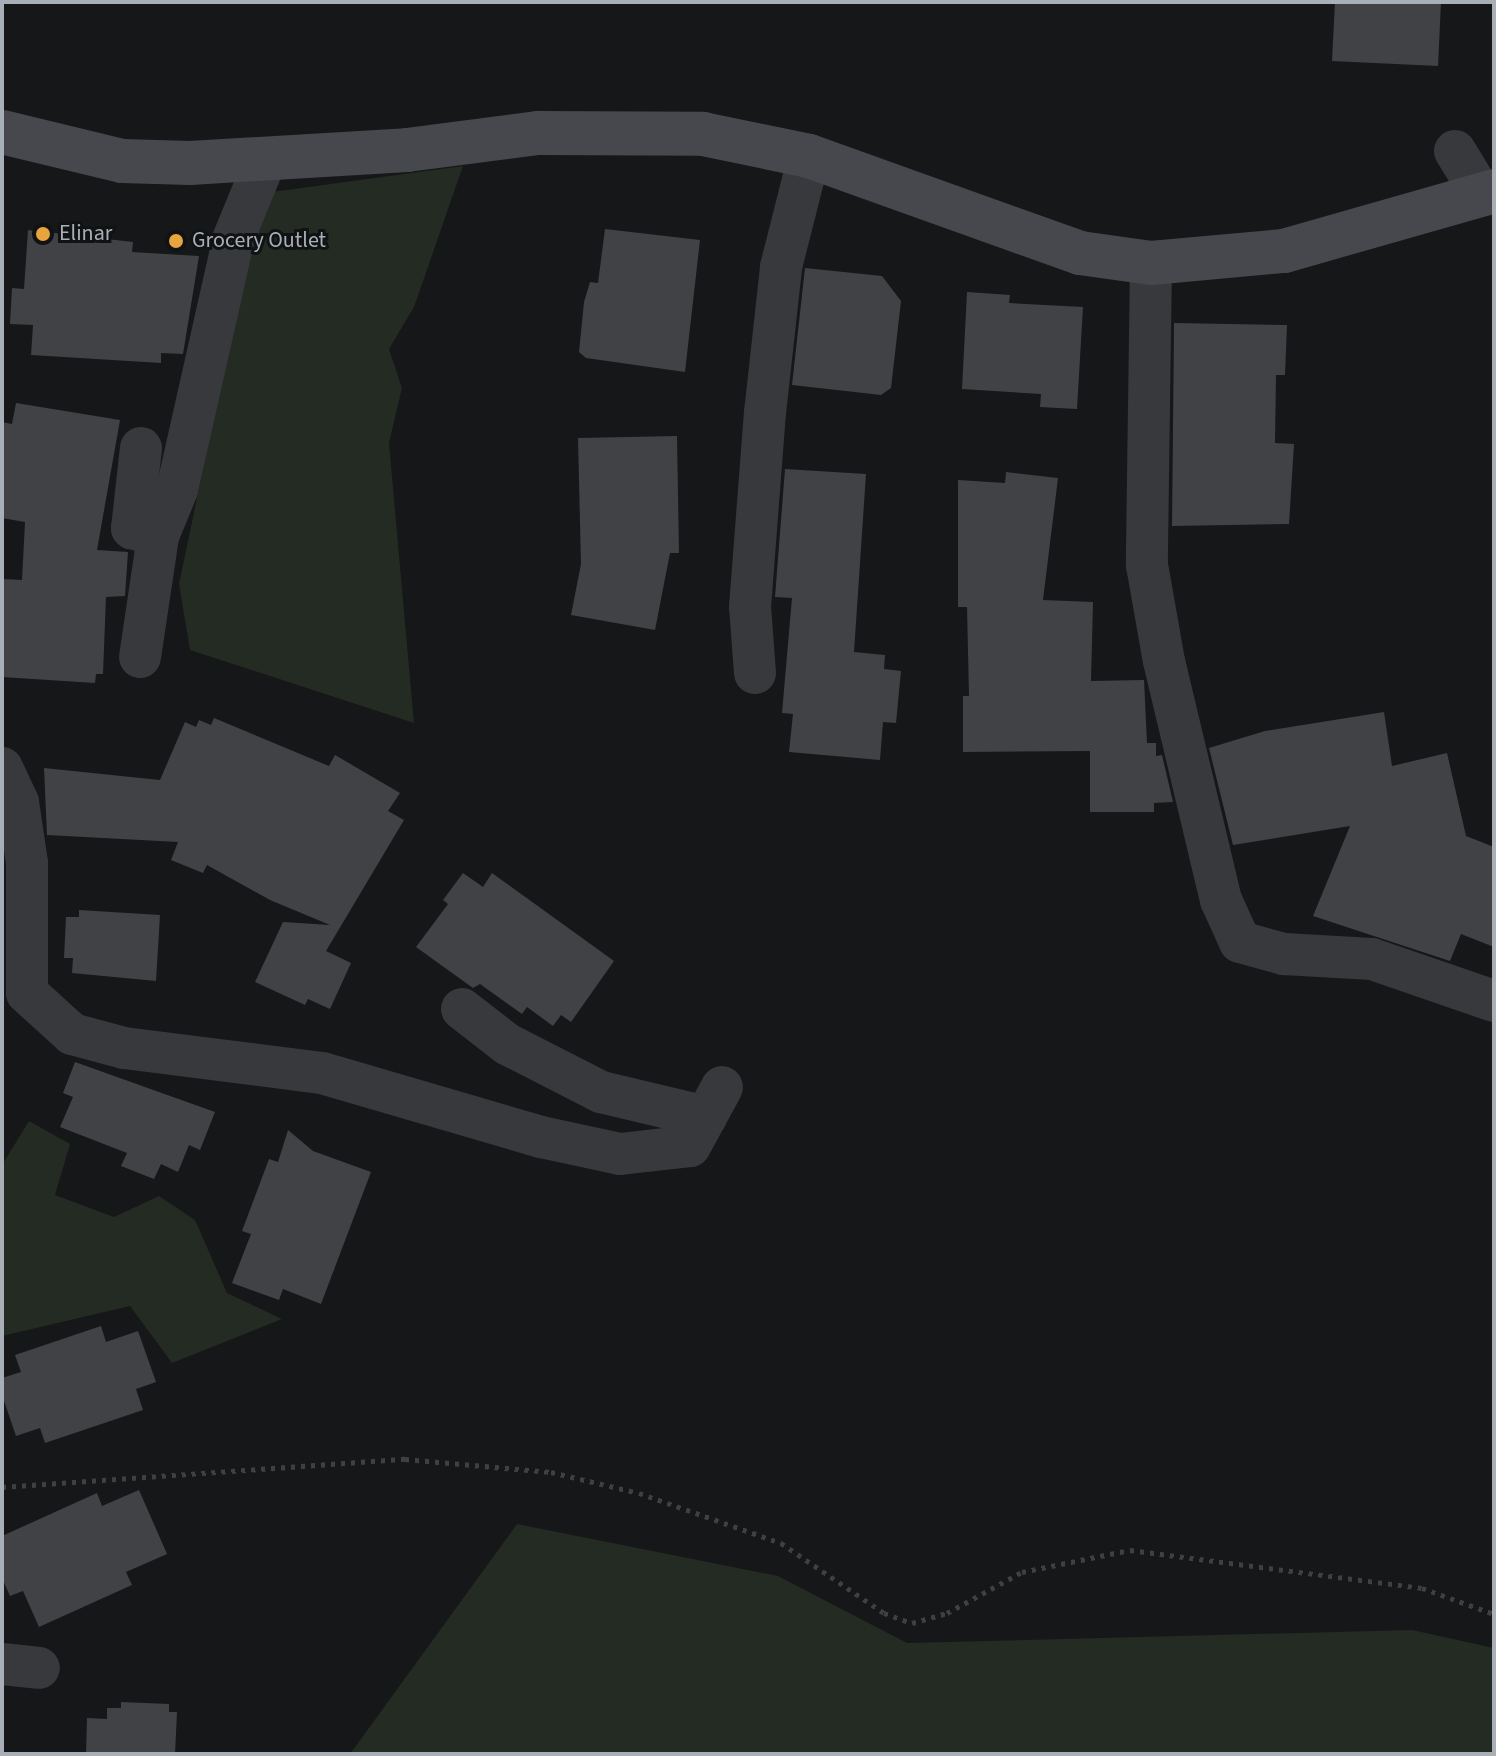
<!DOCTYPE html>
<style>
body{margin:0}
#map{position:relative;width:1496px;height:1756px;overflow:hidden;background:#161718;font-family:"Source Sans 3",sans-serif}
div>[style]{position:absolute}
.green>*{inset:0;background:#232b23}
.building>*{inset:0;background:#414245}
.path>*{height:5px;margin-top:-2.5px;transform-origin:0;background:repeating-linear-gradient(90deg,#3e4044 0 4px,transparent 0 10px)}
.street>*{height:42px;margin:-21px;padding:0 21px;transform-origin:21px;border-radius:21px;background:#38393d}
.secondary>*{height:44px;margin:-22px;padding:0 22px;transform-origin:22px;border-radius:22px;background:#46484d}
.dots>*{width:22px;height:22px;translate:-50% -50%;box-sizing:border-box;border:4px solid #111213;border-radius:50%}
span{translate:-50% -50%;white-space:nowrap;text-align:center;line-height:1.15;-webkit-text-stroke:6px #111213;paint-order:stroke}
.poi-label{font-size:22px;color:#a9afb7}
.left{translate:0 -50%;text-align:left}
.frame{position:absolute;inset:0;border:4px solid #a9afb7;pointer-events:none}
</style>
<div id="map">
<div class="green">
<i style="clip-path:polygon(463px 166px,414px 307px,389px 349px,402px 388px,389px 443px,414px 723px,190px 650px,179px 584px,253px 231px,272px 192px)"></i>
<i style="clip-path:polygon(29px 1121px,70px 1144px,55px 1195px,114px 1217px,159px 1196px,195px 1220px,227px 1293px,282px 1319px,172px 1363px,130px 1306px,2px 1336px,2px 1165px)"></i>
<i style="clip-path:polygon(517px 1524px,778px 1576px,907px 1643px,1412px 1630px,1494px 1648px,1494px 1754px,350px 1754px)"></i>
</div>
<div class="building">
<i style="clip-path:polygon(1335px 2px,1441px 2px,1438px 66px,1332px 61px)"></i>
<i style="clip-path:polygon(605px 229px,700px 240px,685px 372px,586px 358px,579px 352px,584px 302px,590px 282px,598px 283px)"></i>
<i style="clip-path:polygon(28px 230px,133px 242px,132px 252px,199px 256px,183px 354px,161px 353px,161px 363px,31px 355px,33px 325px,10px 324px,12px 288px,24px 289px)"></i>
<i style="clip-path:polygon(805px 268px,882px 276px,901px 301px,891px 388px,881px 395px,792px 385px)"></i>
<i style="clip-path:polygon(967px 292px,1010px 295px,1009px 303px,1083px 307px,1077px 409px,1040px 407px,1041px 394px,962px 389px)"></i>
<i style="clip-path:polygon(1174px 323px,1287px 325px,1285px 375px,1276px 375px,1275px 443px,1294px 444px,1289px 524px,1172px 526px)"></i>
<i style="clip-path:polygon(16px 403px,120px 420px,97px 550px,128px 552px,125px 596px,106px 597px,103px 674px,96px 674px,95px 683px,2px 677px,2px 579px,22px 580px,25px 522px,2px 518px,2px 422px,12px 424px)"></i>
<i style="clip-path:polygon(677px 436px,679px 553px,670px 553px,655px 630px,571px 615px,581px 564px,578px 438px)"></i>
<i style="clip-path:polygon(785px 469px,866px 474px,854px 652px,885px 655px,884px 669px,901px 671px,896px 723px,883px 722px,880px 760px,789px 752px,793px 714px,782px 713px,792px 598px,775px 597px)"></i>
<i style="clip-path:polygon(1006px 472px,1058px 478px,1043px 600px,1093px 602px,1091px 681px,1144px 680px,1147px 743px,1156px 743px,1156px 756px,1162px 755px,1173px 802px,1154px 803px,1154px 812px,1090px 812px,1090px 751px,963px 752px,963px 696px,969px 696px,967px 607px,958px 607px,958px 480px,1005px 483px)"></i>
<i style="clip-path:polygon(1384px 712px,1392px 766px,1447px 753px,1466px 836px,1494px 847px,1494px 947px,1461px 934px,1450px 961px,1313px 916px,1350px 826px,1233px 845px,1209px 748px,1265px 731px)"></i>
<i style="clip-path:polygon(214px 718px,329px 766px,335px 755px,400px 793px,388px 811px,404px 820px,326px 951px,351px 963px,330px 1009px,308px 999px,305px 1005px,255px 982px,283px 922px,330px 925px,270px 900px,207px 865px,203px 873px,171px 860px,178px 842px,47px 835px,44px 768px,160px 780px,185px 722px,196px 727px,199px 720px,211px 725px)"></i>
<i style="clip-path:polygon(463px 873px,483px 887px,492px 873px,614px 961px,571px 1022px,561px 1015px,553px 1026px,527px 1007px,522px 1014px,480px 984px,473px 988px,416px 947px,448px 904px,443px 900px)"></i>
<i style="clip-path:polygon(79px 910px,160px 915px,156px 981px,72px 973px,73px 958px,64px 958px,66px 917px,79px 917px)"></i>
<i style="clip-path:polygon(75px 1062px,215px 1112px,200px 1150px,189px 1145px,178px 1172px,161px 1164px,154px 1179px,121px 1166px,127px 1153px,60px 1127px,73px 1097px,63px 1093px)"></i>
<i style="clip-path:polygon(288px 1130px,313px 1151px,371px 1172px,321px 1304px,283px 1289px,279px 1300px,232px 1283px,251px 1234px,242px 1231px,269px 1159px,278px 1162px)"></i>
<i style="clip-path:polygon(101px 1326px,106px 1342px,138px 1331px,156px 1382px,136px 1389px,143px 1410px,45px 1443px,40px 1428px,16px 1436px,2px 1395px,2px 1378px,21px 1372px,15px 1355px)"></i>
<i style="clip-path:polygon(139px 1490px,167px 1554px,126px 1572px,132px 1585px,39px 1627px,23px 1591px,10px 1596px,2px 1578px,2px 1536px,97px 1493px,102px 1506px)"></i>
<i style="clip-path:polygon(121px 1702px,169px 1704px,169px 1712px,177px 1712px,175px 1754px,86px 1754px,87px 1718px,107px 1719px,107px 1708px,121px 1708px)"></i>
</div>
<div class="path">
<i style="left:2px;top:1487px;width:404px;rotate:-4deg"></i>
<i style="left:405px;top:1459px;width:147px;rotate:5.1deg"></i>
<i style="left:551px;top:1472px;width:90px;rotate:13.4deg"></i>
<i style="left:639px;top:1493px;width:151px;rotate:19.4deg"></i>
<i style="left:781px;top:1543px;width:125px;rotate:34.2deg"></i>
<i style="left:884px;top:1613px;width:30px;rotate:20deg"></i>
<i style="left:912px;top:1623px;width:36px;rotate:-16deg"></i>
<i style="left:947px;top:1613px;width:85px;rotate:-28.7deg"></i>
<i style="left:1022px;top:1572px;width:110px;rotate:-11.5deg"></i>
<i style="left:1130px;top:1550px;width:294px;rotate:7.4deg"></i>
<i style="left:1422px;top:1588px;width:77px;rotate:19.9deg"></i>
</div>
<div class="street">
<i style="left:1455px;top:151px;width:52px;rotate:58.5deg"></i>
<i style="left:1151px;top:263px;width:302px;rotate:90.8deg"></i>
<i style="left:1147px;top:565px;width:97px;rotate:80deg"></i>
<i style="left:1164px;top:661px;width:246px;rotate:76.6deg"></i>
<i style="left:1221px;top:900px;width:46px;rotate:65.7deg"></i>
<i style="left:1240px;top:942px;width:46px;rotate:15.3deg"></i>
<i style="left:1284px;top:954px;width:88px;rotate:3.3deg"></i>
<i style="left:1372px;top:959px;width:129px;rotate:19deg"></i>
<i style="left:141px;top:448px;width:81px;rotate:96.4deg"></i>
<i style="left:132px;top:528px;width:27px;rotate:17deg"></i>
<i style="left:140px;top:657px;width:122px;rotate:-81.5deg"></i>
<i style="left:158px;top:536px;width:50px;rotate:-67.6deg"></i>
<i style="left:177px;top:490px;width:259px;rotate:-77.3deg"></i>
<i style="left:234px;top:237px;width:84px;rotate:-67.7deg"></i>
<i style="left:755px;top:673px;width:66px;rotate:-94.3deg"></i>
<i style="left:750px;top:607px;width:195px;rotate:-85.6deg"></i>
<i style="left:765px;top:413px;width:147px;rotate:-83.7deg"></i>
<i style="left:781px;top:267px;width:114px;rotate:-75.8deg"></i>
<i style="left:2px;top:768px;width:38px;rotate:65deg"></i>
<i style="left:18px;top:802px;width:62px;rotate:81.6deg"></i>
<i style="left:27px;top:863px;width:130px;rotate:90deg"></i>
<i style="left:27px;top:993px;width:61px;rotate:42.3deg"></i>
<i style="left:72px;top:1034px;width:54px;rotate:15.1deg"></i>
<i style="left:124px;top:1048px;width:200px;rotate:7.2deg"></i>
<i style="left:322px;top:1073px;width:228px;rotate:16.3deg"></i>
<i style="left:541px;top:1137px;width:81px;rotate:12.1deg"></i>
<i style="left:620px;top:1154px;width:70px;rotate:-6.5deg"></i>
<i style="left:690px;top:1146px;width:67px;rotate:-61.5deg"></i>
<i style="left:462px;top:1009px;width:57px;rotate:37.9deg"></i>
<i style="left:507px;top:1044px;width:106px;rotate:27.1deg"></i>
<i style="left:601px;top:1092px;width:108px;rotate:13.4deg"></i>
<i style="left:2px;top:1664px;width:37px;rotate:6deg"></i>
</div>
<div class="secondary">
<i style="left:2px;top:132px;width:123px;rotate:13.6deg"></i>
<i style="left:122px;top:161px;width:68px;rotate:1.7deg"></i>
<i style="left:190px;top:163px;width:217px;rotate:-3.4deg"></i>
<i style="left:407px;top:150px;width:132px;rotate:-7.4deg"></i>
<i style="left:538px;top:133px;width:165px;rotate:0.3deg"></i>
<i style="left:703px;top:134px;width:108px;rotate:11.7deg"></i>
<i style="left:809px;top:156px;width:288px;rotate:19.7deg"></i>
<i style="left:1080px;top:253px;width:72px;rotate:8deg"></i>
<i style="left:1151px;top:263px;width:134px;rotate:-5.2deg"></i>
<i style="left:1284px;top:251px;width:218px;rotate:-15.9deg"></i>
</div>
<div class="dots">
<i style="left:43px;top:234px;background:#e8a43f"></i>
<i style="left:176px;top:241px;background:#e8a43f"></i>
</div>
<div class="poi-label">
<span class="left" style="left:59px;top:234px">Elinar</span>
<span class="left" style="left:192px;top:241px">Grocery Outlet</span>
</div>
<div class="frame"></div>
</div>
